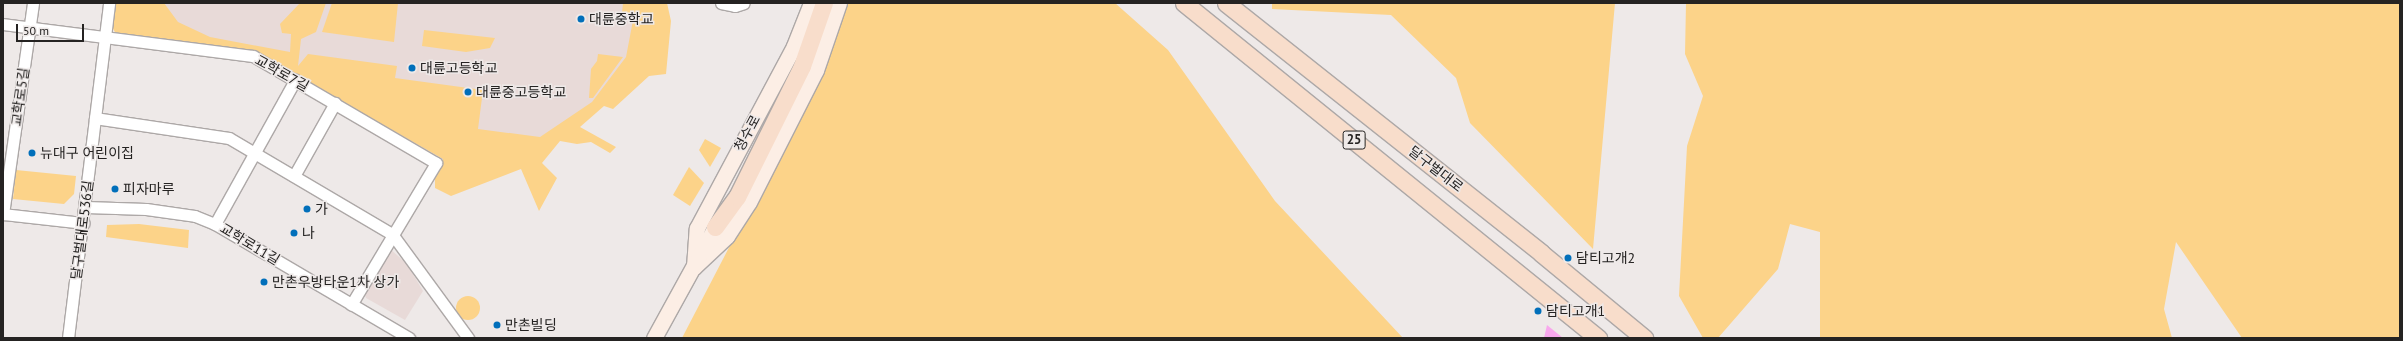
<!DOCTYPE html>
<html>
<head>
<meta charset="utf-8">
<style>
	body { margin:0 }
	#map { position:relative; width:2403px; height:341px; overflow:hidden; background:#eee9e8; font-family:"PT Sans","Noto Sans KR",sans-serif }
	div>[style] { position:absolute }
	.built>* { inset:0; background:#e8dad8 }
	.green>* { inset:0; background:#fcd389 }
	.round { border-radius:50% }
	.water>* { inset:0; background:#f8a8ed }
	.roads { filter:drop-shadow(1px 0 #ada8a7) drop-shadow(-1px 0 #ada8a7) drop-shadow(0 1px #ada8a7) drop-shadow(0 -1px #ada8a7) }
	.street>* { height:11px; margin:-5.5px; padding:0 5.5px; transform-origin:5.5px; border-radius:5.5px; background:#fff }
	.secondary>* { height:15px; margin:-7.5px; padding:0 7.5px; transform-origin:7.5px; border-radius:7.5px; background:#fceee5 }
	.primary>* { height:17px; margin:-8.5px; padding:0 8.5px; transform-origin:8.5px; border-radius:8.5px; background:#f8ddcb }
	.dots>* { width:11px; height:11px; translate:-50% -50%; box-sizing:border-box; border:2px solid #eee9e8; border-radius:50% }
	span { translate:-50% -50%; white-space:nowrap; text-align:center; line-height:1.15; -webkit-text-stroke:3px #eee9e8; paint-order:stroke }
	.shield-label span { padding:1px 3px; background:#eee9e8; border:1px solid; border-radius:3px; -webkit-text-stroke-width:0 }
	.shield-label { font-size:13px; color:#252322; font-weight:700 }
	.poi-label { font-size:14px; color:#252322 }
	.left { translate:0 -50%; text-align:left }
	.street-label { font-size:14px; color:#252322 }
	.frame { position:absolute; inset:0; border:4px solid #252322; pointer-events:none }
	.scale { position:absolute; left:16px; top:24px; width:68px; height:18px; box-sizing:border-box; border:2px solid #252322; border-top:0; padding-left:5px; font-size:12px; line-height:14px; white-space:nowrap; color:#252322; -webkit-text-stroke:3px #eee9e8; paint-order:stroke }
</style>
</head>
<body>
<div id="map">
	<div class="built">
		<div style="clip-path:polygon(115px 3px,649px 3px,634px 60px,599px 109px,554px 138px,443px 159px,255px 52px,112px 27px)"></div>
		<div style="clip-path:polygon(388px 247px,407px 264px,423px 291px,405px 320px,366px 298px,363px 290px)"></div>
	</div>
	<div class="green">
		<div style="clip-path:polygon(115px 3px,164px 3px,178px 22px,210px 37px,290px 52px,291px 34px,282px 33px,280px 24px,300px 3px,326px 3px,316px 32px,301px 39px,298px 66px,308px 54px,397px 66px,395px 78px,483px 90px,478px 129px,540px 137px,592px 102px,626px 57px,634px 15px,622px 13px,623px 3px,667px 3px,671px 21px,666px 74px,649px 76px,613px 109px,604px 106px,580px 127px,616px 147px,610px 153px,591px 142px,577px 144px,560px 141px,542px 163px,557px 178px,539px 211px,521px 169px,451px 196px,435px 188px,435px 174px,443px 159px,255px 52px,116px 34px,112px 27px)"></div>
		<div style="clip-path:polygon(332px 3px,398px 3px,394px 42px,322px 32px)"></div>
		<div style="clip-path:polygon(845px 3px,1115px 3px,1168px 50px,1275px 201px,1403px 338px,682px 338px,829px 55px)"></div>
		<div style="clip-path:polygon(1272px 3px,1615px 3px,1593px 249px,1470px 123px,1456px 78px,1391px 15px,1272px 9px)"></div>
		<div style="clip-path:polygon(1686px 3px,2400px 3px,2400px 338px,2242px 338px,2176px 242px,2164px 309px,2172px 338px,1820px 338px,1820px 232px,1790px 224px,1778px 269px,1718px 338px,1703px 338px,1679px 296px,1687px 146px,1703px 96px,1685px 54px)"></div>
		<div style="clip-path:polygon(424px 30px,495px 38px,490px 48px,466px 52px,422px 46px)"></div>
		<div style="clip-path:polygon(598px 54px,623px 57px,593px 98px,589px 98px,591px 69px,597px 61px)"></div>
		<div style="clip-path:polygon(705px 139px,721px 148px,710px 167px,699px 150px)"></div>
		<div style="clip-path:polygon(689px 167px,704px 183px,690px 206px,673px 195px)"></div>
		<div style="clip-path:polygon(16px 170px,76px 176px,74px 194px,64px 204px,13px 199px)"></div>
		<div style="clip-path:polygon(139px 224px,189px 230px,188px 248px,106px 237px,107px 225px)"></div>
		<div class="round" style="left:456px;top:296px;width:24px;height:24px"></div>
	</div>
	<div class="water">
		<div style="clip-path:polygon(1547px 325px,1563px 338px,1544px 338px)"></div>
	</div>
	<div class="roads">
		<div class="street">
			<div style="left:721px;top:3px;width:14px;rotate:12deg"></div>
			<div style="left:735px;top:6px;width:9px;rotate:-18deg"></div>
			<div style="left:3px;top:24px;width:252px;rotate:7.3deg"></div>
			<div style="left:253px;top:56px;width:212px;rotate:30.3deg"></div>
			<div style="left:436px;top:163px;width:165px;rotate:120.9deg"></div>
			<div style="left:95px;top:118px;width:135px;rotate:8.5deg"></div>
			<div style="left:229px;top:138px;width:189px;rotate:30.5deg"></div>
			<div style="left:392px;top:234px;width:129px;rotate:53.8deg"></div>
			<div style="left:294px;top:176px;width:84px;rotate:-60.7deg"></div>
			<div style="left:86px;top:207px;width:60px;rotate:1.9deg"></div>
			<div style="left:146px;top:209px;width:49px;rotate:8.1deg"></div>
			<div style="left:195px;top:216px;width:22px;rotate:22deg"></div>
			<div style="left:215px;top:224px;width:225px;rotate:30.4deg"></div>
			<div style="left:3px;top:214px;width:213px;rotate:-81.9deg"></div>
			<div style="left:3px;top:214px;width:81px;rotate:6.4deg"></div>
			<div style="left:215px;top:224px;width:165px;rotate:-60.9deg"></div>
			<div style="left:68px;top:338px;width:337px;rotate:-83deg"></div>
		</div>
		<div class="secondary">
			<div style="left:694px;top:267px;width:45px;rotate:-43.2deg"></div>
			<div style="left:727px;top:236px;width:40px;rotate:-57.1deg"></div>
			<div style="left:749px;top:202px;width:148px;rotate:-63.1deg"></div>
			<div style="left:816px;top:70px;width:71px;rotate:-71.1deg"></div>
			<div style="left:694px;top:267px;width:39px;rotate:-86deg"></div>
			<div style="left:697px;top:228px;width:206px;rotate:-61.9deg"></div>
			<div style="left:794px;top:46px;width:46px;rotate:-68.4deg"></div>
			<div style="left:654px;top:338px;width:127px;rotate:-61.2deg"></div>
		</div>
		<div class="primary">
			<div style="left:1184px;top:3px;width:533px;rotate:38.98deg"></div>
			<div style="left:1226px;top:3px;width:402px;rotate:38.4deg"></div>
			<div style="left:1541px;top:253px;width:134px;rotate:39.5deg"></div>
			<div style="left:715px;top:227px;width:37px;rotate:-54deg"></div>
			<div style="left:737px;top:197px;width:146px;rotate:-63.6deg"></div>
			<div style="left:802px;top:66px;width:67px;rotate:-70.8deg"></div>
		</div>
	</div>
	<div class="dots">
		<div style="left:581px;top:19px;background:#016fba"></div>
		<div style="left:412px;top:68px;background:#016fba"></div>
		<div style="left:468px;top:92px;background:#016fba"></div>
		<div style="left:32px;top:153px;background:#016fba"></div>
		<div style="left:115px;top:189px;background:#016fba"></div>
		<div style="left:307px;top:209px;background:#016fba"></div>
		<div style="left:294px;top:233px;background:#016fba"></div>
		<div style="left:1568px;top:258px;background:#016fba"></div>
		<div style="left:264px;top:282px;background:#016fba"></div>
		<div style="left:1538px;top:311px;background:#016fba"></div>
		<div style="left:497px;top:325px;background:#016fba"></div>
	</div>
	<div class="shield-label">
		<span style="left:1354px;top:140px">25</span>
	</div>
	<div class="poi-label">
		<span class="left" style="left:589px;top:19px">대륜중학교</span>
		<span class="left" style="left:420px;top:68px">대륜고등학교</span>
		<span class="left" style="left:476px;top:92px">대륜중고등학교</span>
		<span class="left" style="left:40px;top:153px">뉴대구 어린이집</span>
		<span class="left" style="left:123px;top:189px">피자마루</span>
		<span class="left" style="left:315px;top:209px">가</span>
		<span class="left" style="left:302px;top:233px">나</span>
		<span class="left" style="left:1576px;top:258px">담티고개2</span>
		<span class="left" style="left:272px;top:282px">만촌우방타운1차 상가</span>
		<span class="left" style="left:1546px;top:311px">담티고개1</span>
		<span class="left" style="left:505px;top:325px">만촌빌딩</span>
	</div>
	<div class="street-label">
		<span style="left:282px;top:73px;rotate:29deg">교학로7길</span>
		<span style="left:20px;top:97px;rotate:-82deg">교학로5길</span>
		<span style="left:747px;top:133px;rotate:-62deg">청수로</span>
		<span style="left:1436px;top:169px;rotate:38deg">달구벌대로</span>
		<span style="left:82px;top:230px;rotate:-83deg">달구벌대로536길</span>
		<span style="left:250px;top:244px;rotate:31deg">교학로11길</span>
	</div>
	<div class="frame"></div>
	<div class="scale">50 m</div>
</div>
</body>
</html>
